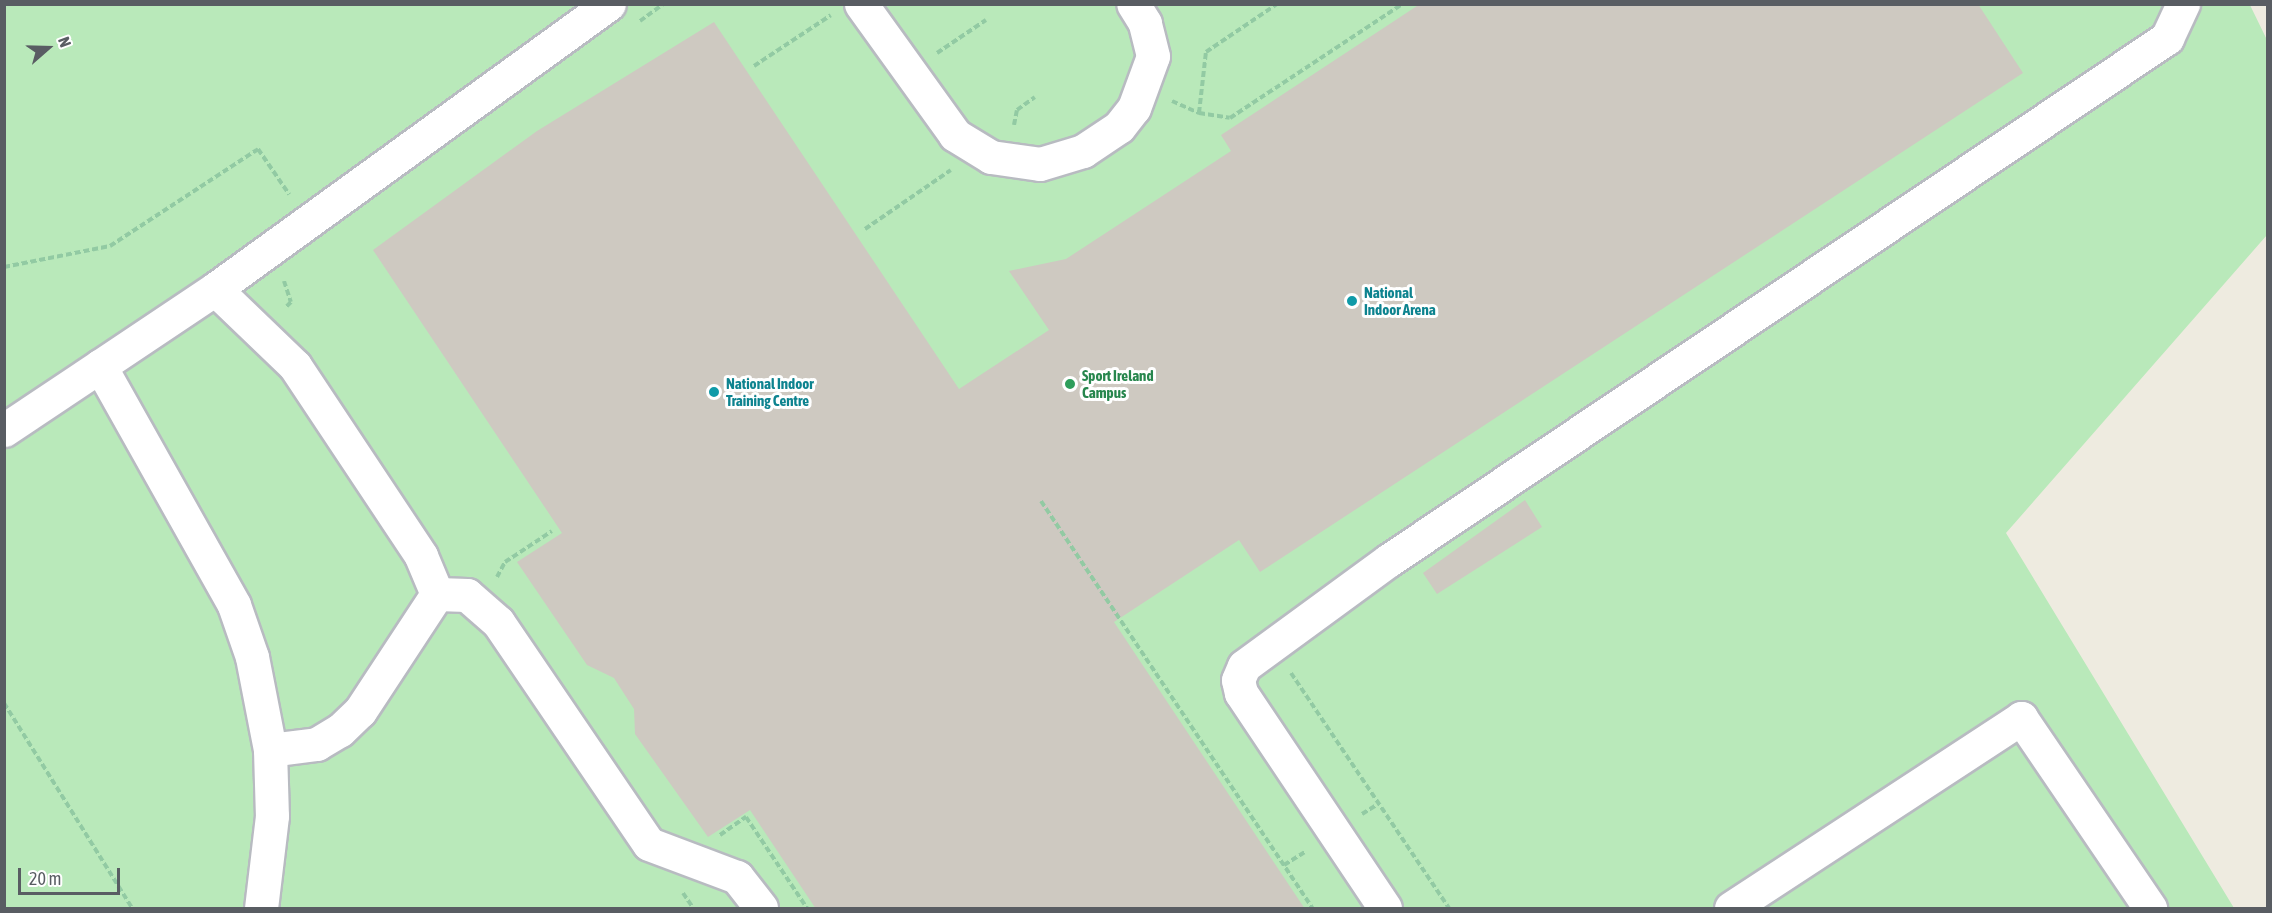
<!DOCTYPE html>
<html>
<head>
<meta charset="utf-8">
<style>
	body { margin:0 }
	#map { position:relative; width:2272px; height:913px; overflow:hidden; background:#eeebe0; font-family:"Asap Condensed",sans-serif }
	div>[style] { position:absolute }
	.green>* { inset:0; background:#b9e9ba }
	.building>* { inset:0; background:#cec9c1 }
	.path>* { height:4px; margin-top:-2px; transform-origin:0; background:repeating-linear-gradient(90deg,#92caa3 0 6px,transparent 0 9px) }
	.roads { filter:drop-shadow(2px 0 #b8bbc1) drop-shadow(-2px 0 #b8bbc1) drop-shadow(0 2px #b8bbc1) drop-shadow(0 -2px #b8bbc1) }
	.minor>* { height:33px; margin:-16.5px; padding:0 16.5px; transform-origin:16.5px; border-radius:16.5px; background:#fff }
	.dots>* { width:16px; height:16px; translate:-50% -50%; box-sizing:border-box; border:3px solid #fff; border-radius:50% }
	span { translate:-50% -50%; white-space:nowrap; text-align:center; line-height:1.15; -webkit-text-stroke:6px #fff; paint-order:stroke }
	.culture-label { font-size:15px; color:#0d838f; font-weight:700 }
	.left { translate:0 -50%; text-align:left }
	.leisure-label { font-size:15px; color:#27864d; font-weight:700 }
	.frame { position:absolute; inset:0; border:6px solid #595d63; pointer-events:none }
	.north { position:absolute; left:18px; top:18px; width:60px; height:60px; -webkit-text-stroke:4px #fff; paint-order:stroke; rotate:70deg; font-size:16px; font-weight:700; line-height:24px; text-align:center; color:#595d63 }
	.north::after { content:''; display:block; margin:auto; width:21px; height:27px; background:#595d63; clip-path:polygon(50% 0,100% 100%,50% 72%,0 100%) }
	.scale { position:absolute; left:18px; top:868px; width:102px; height:27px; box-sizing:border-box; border:3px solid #595d63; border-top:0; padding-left:8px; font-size:18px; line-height:21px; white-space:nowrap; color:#595d63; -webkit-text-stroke:4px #fff; paint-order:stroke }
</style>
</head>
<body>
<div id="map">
	<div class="green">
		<div style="clip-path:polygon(4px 5px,2250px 5px,2267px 40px,2267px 235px,2006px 533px,2234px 908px,5px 908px)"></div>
	</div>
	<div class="building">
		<div style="clip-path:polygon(1420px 4px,1978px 4px,2023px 73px,1260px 572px,1239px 540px,1114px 622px,1305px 909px,816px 909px,750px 810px,708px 837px,635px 734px,634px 709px,614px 678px,587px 665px,517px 562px,562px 533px,373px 250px,537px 131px,714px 22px,959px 389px,1049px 330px,1009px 271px,1066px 259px,1231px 151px,1221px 135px)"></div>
		<div style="clip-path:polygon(1525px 500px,1542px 527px,1437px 594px,1423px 573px)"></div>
	</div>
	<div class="path">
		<div style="left:640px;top:21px;width:29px;rotate:-36deg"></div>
		<div style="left:937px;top:53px;width:59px;rotate:-34deg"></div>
		<div style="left:754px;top:66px;width:92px;rotate:-33.5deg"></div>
		<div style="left:1172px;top:101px;width:30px;rotate:24deg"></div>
		<div style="left:1199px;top:113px;width:61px;rotate:-83.5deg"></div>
		<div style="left:1206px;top:52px;width:86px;rotate:-34.1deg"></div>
		<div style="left:1199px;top:113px;width:31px;rotate:9deg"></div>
		<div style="left:1230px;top:118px;width:206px;rotate:-33.5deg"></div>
		<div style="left:1014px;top:125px;width:15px;rotate:-79deg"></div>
		<div style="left:1017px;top:110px;width:22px;rotate:-36deg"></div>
		<div style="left:865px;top:229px;width:104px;rotate:-34.5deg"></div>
		<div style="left:4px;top:267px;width:108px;rotate:-11.2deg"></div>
		<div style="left:110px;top:246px;width:177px;rotate:-33.2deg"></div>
		<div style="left:258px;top:149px;width:55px;rotate:55.4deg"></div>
		<div style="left:284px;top:281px;width:22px;rotate:72deg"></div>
		<div style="left:291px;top:302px;width:8px;rotate:135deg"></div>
		<div style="left:1041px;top:501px;width:489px;rotate:56.3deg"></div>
		<div style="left:497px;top:577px;width:17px;rotate:-62deg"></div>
		<div style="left:505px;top:562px;width:56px;rotate:-33.4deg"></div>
		<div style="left:1291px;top:673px;width:283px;rotate:56.1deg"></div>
		<div style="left:4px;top:703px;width:242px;rotate:58deg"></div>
		<div style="left:1362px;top:814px;width:19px;rotate:-32deg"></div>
		<div style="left:720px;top:835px;width:32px;rotate:-35deg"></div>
		<div style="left:746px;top:817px;width:110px;rotate:56.2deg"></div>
		<div style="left:1284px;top:865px;width:26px;rotate:-32deg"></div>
		<div style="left:683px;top:893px;width:18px;rotate:56deg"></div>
	</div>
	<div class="roads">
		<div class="minor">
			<div style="left:861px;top:4px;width:161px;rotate:54.3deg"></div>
			<div style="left:955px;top:135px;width:42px;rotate:31.4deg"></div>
			<div style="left:991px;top:157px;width:49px;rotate:8.1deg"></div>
			<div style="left:1040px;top:164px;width:45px;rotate:-16.8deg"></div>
			<div style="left:1083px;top:151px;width:43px;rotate:-33.7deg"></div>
			<div style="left:1119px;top:127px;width:24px;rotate:-52deg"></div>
			<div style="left:1134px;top:108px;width:55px;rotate:-69.9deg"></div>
			<div style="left:1153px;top:56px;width:34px;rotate:-104deg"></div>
			<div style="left:1145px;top:23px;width:22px;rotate:-122deg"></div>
			<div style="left:215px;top:289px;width:111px;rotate:43.9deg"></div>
			<div style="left:295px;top:366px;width:228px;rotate:56.4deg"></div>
			<div style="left:421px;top:556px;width:41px;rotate:67.2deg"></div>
			<div style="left:437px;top:594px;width:140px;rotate:123.3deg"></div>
			<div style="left:360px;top:711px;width:28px;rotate:136deg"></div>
			<div style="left:340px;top:730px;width:27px;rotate:149deg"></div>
			<div style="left:317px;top:744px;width:47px;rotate:172.7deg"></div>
			<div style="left:100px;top:366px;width:138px;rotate:-33.8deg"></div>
			<div style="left:215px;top:289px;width:486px;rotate:-35.9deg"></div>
			<div style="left:4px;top:430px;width:115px;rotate:-33.7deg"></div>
			<div style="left:100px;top:366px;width:274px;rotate:60.7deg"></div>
			<div style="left:234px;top:605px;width:55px;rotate:70.9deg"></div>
			<div style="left:252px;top:657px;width:95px;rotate:79deg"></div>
			<div style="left:270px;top:750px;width:66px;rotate:88.3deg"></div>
			<div style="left:272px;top:816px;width:93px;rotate:96.8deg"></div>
			<div style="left:437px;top:594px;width:30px;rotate:2deg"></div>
			<div style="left:467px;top:595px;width:41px;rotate:41.1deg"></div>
			<div style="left:498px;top:622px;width:268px;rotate:55.8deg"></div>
			<div style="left:649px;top:844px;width:94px;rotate:20.6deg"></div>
			<div style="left:737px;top:877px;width:39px;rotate:52deg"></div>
			<div style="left:1385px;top:908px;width:259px;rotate:-123.8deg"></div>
			<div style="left:1241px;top:693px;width:13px;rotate:-103deg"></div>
			<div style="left:1238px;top:680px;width:15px;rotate:-67deg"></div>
			<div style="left:1244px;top:666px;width:180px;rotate:-36.2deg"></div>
			<div style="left:1389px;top:560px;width:937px;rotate:-33.86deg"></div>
			<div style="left:2167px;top:38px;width:38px;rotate:-65deg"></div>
			<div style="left:1731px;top:908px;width:347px;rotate:-33.2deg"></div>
			<div style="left:2021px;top:718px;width:230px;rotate:55.8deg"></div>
		</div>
	</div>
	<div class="dots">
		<div style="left:1352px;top:301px;background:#0f9aa8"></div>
		<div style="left:1070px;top:384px;background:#2e9e5b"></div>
		<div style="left:714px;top:392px;background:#0f9aa8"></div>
	</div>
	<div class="culture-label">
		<span class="left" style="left:1364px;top:301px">National<br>Indoor Arena</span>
		<span class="left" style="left:726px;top:392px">National Indoor<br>Training Centre</span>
	</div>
	<div class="leisure-label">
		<span class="left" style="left:1082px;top:384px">Sport Ireland<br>Campus</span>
	</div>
	<div class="frame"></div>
	<div class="north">N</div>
	<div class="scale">20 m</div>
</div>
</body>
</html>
